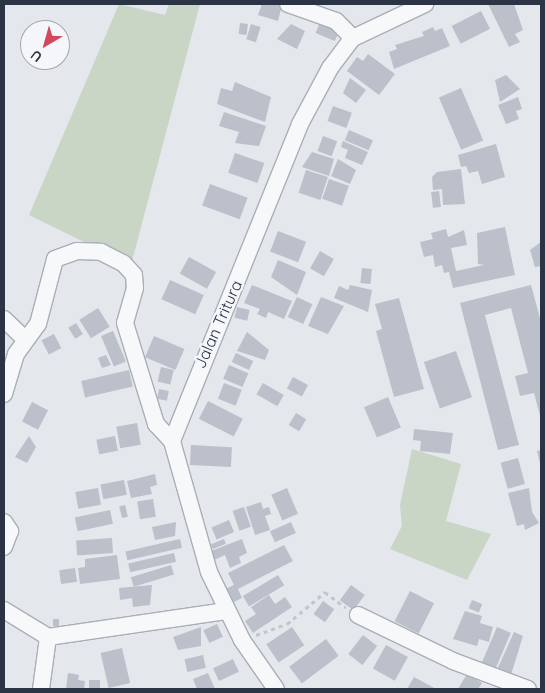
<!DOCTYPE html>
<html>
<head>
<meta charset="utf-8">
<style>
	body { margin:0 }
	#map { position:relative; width:545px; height:693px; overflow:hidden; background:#e4e7ec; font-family:Quicksand,sans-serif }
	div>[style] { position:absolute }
	.green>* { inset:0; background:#c9d6c5 }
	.building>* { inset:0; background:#bbc0ca; transform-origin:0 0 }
	.path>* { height:2.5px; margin-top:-1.25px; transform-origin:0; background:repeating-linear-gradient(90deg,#c2c5cb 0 4px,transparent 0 8px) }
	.roads { filter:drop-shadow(1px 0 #a9aeb7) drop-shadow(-1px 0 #a9aeb7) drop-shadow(0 1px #a9aeb7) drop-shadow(0 -1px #a9aeb7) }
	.minor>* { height:16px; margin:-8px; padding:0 8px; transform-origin:8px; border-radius:8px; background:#f7f8fa }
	span { translate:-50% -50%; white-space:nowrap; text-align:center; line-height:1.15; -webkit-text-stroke:5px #f4f6f9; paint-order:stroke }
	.street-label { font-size:16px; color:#2b3445 }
	.frame { position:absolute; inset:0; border:5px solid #2b3445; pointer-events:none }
	.north { position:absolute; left:20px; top:20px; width:50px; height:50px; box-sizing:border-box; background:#f4f6f9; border:1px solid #a4a8b1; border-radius:50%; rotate:218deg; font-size:14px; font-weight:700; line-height:20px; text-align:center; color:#2b3445 }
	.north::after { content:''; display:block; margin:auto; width:18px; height:22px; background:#d1495b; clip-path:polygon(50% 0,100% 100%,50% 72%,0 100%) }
</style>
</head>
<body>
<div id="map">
	<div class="green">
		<div style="clip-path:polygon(119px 4px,165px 15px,169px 4px,200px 4px,131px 265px,29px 215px)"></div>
		<div style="clip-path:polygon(412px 449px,461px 464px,446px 521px,491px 534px,467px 580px,390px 549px,402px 526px,400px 505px)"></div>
	</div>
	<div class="building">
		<div style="clip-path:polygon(262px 4px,282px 5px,278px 21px,258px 15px)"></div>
		<div style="clip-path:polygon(488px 4px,514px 4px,523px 30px,515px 34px,520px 42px,509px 47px)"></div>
		<div style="left:481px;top:11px;width:20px;height:33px;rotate:63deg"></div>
		<div style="left:321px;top:20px;width:21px;height:14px;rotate:23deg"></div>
		<div style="left:240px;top:23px;width:8px;height:11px;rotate:7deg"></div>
		<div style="left:251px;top:24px;width:10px;height:16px;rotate:17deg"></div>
		<div style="clip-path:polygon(291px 24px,305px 31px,297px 49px,277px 39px)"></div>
		<div style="clip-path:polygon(433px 27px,435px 31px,442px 28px,450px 46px,394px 69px,389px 52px,397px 49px,395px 45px,424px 36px,422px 32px)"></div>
		<div style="clip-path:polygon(368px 54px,395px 74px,379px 95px,347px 71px,357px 57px,363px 61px)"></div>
		<div style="clip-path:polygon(506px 75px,520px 89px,500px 102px,495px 80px)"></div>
		<div style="clip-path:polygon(350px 78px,366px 90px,356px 103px,343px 93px)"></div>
		<div style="clip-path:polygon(235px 82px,271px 97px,265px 122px,217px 104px,221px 88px,232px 91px)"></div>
		<div style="left:461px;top:88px;width:57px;height:24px;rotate:67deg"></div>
		<div style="clip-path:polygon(518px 97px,522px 109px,516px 111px,519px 119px,506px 124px,498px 105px)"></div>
		<div style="left:333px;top:106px;width:20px;height:16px;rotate:20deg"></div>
		<div style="clip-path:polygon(224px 112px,266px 126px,259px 146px,235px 143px,239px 132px,219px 126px)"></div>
		<div style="left:349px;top:130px;width:26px;height:11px;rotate:23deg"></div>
		<div style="left:323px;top:136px;width:15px;height:16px;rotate:20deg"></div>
		<div style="clip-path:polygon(343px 141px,368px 152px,362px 165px,345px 158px,348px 150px,341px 147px)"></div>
		<div style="clip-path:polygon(496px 144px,505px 177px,482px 184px,478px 171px,469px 173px,466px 166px,461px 167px,458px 155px)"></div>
		<div style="clip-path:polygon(312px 152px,334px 159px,329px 176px,302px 167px)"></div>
		<div style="left:235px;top:153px;width:31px;height:21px;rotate:19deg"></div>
		<div style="clip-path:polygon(338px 159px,356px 170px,350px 184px,331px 176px)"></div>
		<div style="clip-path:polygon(461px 169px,465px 204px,443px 205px,442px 189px,433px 190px,432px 177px,437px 172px)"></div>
		<div style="left:306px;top:170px;width:23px;height:24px;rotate:18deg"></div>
		<div style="left:329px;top:179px;width:21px;height:21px;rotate:19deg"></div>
		<div style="left:210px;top:184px;width:40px;height:23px;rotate:20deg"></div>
		<div style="left:439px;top:191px;width:16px;height:8px;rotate:83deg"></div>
		<div style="clip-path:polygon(505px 227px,515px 275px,453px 288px,449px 272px,444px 273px,442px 265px,435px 267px,433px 255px,424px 257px,420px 242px,433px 239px,431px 233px,446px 229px,448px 237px,464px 230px,467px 245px,451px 248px,456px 271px,484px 265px,478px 264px,477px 233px)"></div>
		<div style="left:278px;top:231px;width:30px;height:22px;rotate:21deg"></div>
		<div style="clip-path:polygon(541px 242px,541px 266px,535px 267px,530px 250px)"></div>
		<div style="left:320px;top:251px;width:16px;height:20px;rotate:30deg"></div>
		<div style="left:189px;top:257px;width:31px;height:19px;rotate:29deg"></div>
		<div style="clip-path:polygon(278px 260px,306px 272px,297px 295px,271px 277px)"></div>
		<div style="left:362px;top:268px;width:10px;height:15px;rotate:6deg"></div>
		<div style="left:170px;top:280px;width:37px;height:21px;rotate:24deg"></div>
		<div style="clip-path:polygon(252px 285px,292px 301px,284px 319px,268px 312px,266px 318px,257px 314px,260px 309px,244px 303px)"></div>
		<div style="clip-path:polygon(350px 285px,372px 290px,368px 312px,334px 298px,339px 286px,348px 290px)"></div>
		<div style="clip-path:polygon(531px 285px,541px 322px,541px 419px,534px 393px,520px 396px,515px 376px,528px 373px,511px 308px,485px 315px,519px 445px,498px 450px,460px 303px)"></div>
		<div style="left:297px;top:297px;width:17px;height:22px;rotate:25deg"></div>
		<div style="clip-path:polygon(321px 297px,344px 306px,328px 334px,308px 326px)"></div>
		<div style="clip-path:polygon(399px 298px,424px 389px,394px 397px,376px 331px,382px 329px,375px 304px)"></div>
		<div style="left:237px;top:307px;width:13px;height:11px;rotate:13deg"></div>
		<div style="left:98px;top:308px;width:22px;height:22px;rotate:58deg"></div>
		<div style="left:76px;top:323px;width:13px;height:9px;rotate:58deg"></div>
		<div style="left:113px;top:331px;width:33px;height:13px;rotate:67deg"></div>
		<div style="clip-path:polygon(247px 332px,269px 350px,265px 360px,237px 351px)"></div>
		<div style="left:54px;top:334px;width:16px;height:14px;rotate:63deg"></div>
		<div style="left:154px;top:336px;width:33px;height:23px;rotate:23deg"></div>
		<div style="left:456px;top:351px;width:49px;height:34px;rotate:71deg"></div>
		<div style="left:236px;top:353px;width:19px;height:10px;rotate:25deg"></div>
		<div style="clip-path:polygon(106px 355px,111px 365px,102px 368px,98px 358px)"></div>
		<div style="left:229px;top:365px;width:21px;height:15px;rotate:23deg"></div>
		<div style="left:161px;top:367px;width:13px;height:15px;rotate:13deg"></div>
		<div style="left:129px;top:370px;width:17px;height:49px;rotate:77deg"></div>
		<div style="left:293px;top:377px;width:17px;height:13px;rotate:28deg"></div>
		<div style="left:224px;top:383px;width:19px;height:17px;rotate:21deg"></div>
		<div style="left:263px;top:383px;width:24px;height:13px;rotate:30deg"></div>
		<div style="left:159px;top:389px;width:10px;height:10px;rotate:11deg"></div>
		<div style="left:388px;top:397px;width:33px;height:26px;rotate:67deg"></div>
		<div style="left:208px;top:401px;width:39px;height:20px;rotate:27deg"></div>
		<div style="left:32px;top:402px;width:18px;height:22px;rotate:27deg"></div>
		<div style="left:296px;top:413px;width:12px;height:14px;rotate:31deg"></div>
		<div style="left:137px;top:423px;width:22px;height:21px;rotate:80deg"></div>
		<div style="clip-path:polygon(414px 429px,453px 433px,450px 454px,420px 451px,421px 441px,413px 440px)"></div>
		<div style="clip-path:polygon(29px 436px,36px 447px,27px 463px,15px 457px)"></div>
		<div style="left:115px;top:436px;width:15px;height:19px;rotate:79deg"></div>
		<div style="left:191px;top:445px;width:41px;height:20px;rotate:3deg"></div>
		<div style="clip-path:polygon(541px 450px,541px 467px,537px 451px)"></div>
		<div style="left:518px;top:458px;width:27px;height:18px;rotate:75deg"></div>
		<div style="clip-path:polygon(155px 474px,157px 485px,150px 487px,152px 494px,131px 498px,127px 481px)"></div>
		<div style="left:124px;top:480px;width:15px;height:24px;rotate:79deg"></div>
		<div style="left:98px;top:488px;width:17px;height:23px;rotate:80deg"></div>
		<div style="left:287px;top:488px;width:28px;height:17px;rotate:67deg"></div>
		<div style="clip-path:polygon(529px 488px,532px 512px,539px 523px,525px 530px,524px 524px,517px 526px,508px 493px)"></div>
		<div style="left:153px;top:499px;width:18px;height:16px;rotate:81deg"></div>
		<div style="clip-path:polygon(261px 502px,263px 509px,269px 507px,271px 514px,265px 516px,270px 530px,255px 535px,246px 507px)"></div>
		<div style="left:125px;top:505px;width:12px;height:6px;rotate:76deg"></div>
		<div style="left:244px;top:507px;width:21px;height:12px;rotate:71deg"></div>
		<div style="left:110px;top:510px;width:14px;height:36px;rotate:78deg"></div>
		<div style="left:229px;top:520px;width:13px;height:19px;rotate:67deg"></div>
		<div style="clip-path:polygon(176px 522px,175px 536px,155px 540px,152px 527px)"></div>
		<div style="left:291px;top:522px;width:12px;height:23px;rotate:66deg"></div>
		<div style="left:112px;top:538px;width:15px;height:36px;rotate:86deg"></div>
		<div style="left:180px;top:539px;width:9px;height:56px;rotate:77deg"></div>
		<div style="left:224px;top:539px;width:5px;height:14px;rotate:68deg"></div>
		<div style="clip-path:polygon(242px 539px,247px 553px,239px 557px,241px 563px,230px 568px,225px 555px,214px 560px,211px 551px)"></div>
		<div style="clip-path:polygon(284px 545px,293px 561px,238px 589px,242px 598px,228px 605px,221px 591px,234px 585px,228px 573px)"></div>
		<div style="left:174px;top:553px;width:9px;height:47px;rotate:77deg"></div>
		<div style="clip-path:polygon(117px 555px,120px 579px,80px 584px,78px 568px,85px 567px,85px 559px)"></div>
		<div style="left:171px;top:565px;width:10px;height:42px;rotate:73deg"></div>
		<div style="left:75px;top:568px;width:14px;height:16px;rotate:82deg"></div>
		<div style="left:278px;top:575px;width:12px;height:41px;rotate:59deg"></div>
		<div style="clip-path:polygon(152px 585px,150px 605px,133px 607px,132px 598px,120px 600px,119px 588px)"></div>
		<div style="left:351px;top:585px;width:17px;height:19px;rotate:36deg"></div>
		<div style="left:410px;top:591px;width:27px;height:34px;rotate:27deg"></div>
		<div style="clip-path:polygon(269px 595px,275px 604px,285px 597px,292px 607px,253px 633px,245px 621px,256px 614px,251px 607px)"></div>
		<div style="left:472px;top:600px;width:11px;height:9px;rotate:22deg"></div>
		<div style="left:323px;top:601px;width:14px;height:16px;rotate:36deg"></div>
		<div style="clip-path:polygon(465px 611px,482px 616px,480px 623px,493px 627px,489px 642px,479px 639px,477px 646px,453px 639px)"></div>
		<div style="left:53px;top:619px;width:6px;height:7px"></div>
		<div style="left:217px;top:624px;width:14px;height:15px;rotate:65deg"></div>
		<div style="clip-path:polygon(201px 627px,201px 646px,178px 650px,173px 637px)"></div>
		<div style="left:292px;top:627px;width:22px;height:31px;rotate:56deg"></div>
		<div style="left:497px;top:627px;width:15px;height:44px;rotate:23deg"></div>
		<div style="clip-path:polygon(514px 632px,523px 636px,510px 678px,496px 672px)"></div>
		<div style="left:363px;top:635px;width:18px;height:24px;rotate:38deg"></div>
		<div style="left:326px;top:639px;width:21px;height:46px;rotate:53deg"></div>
		<div style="left:386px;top:645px;width:25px;height:27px;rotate:29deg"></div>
		<div style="left:122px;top:648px;width:36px;height:22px;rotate:77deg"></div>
		<div style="left:203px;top:655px;width:13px;height:19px;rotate:77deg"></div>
		<div style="left:233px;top:659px;width:14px;height:22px;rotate:65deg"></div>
		<div style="clip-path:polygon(68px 673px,79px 675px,78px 680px,85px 681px,84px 689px,66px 689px)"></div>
		<div style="clip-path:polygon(208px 673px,215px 689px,197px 689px,193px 679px)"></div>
		<div style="clip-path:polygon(467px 674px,482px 683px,478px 689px,458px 689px)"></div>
		<div style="clip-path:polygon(414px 677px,436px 689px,407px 689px)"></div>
		<div style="left:89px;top:680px;width:11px;height:9px"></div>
	</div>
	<div class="path">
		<div style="left:256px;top:635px;width:33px;rotate:-20deg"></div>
		<div style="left:287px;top:624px;width:50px;rotate:-40.1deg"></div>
		<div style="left:325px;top:592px;width:26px;rotate:37deg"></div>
	</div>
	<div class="roads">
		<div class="minor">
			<div style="left:288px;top:4px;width:51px;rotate:19.5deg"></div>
			<div style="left:336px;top:21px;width:24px;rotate:45deg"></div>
			<div style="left:4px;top:319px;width:30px;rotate:44deg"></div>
			<div style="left:4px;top:394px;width:42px;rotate:-73.3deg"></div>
			<div style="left:16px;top:354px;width:37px;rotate:-54deg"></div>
			<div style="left:38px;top:324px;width:67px;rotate:-75.3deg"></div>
			<div style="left:55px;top:259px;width:23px;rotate:-20deg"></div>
			<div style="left:77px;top:251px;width:24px;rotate:2deg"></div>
			<div style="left:101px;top:252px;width:25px;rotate:27deg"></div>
			<div style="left:123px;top:263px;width:16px;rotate:47deg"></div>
			<div style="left:134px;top:275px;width:13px;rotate:86deg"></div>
			<div style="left:135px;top:288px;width:36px;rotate:106deg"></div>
			<div style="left:125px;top:323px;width:106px;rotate:72.9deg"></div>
			<div style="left:156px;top:424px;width:23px;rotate:47deg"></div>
			<div style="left:4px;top:522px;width:11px;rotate:56deg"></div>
			<div style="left:10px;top:531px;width:17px;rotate:111deg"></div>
			<div style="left:4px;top:610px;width:52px;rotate:31.5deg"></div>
			<div style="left:48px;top:637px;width:180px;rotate:-8.3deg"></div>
			<div style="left:358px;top:615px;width:106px;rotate:25.8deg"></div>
			<div style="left:453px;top:661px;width:80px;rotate:20.5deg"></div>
			<div style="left:41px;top:689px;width:52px;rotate:-82.3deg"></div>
			<div style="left:276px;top:689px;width:60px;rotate:-124.8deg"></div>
			<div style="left:242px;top:640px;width:76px;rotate:-115.9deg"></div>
			<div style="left:209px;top:572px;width:136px;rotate:-105.8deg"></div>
			<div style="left:172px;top:441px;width:342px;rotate:-68deg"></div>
			<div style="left:300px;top:124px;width:64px;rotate:-61.8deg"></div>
			<div style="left:330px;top:68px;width:38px;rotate:-53deg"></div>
			<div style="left:353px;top:38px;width:80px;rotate:-25.3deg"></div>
		</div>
	</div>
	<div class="street-label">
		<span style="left:218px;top:324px;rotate:-66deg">Jalan Tritura</span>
	</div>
	<div class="frame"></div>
	<div class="north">U</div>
</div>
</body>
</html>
